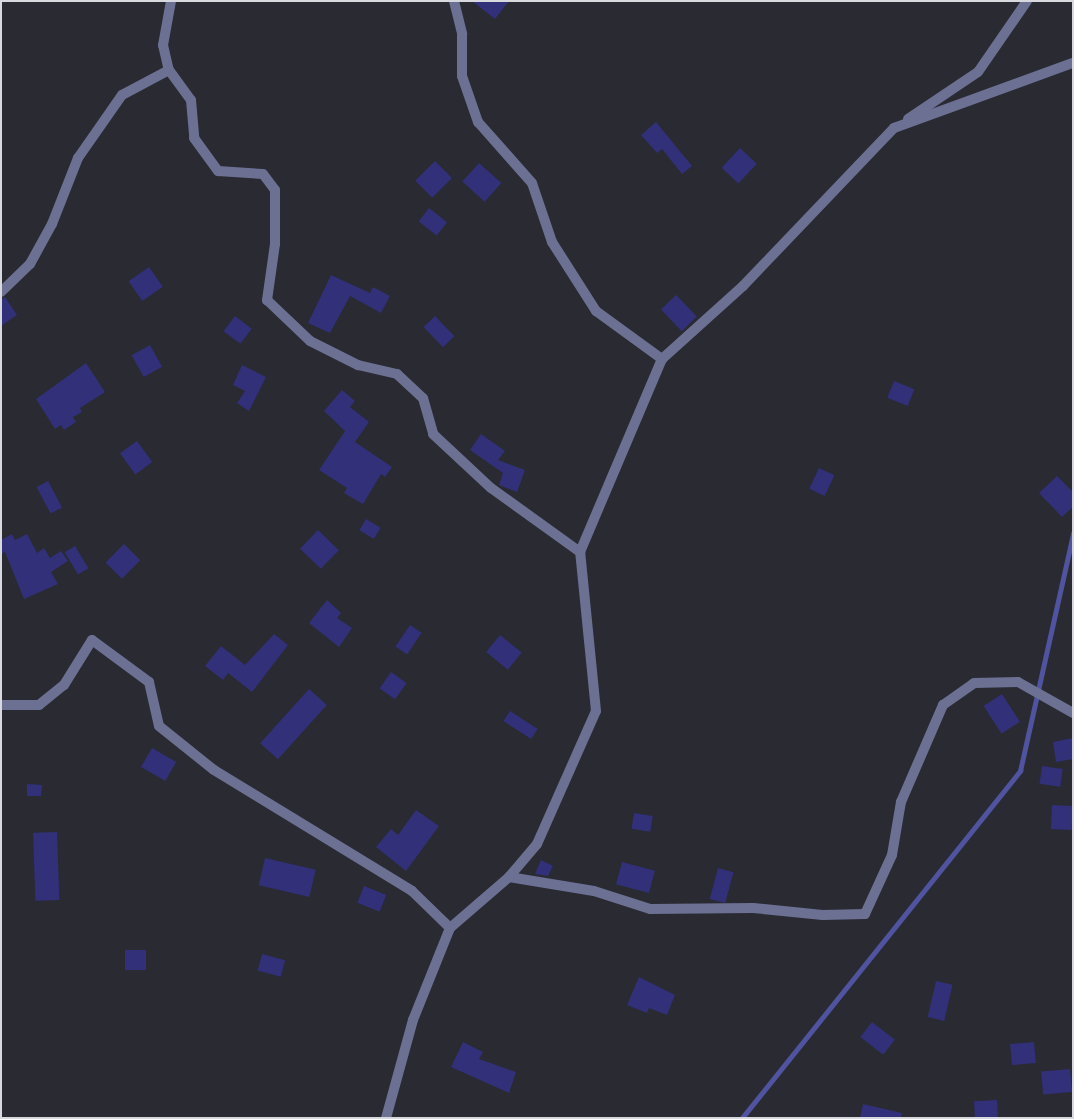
<!DOCTYPE html>
<html>
<head>
<meta charset="utf-8">
<style>
	body { margin:0 }
	#map { position:relative; width:1074px; height:1119px; overflow:hidden; background:#292a32; font-family:"Golos Text",sans-serif }
	div>[style] { position:absolute }
	.stream>* { height:4.5px; margin:-2.25px; padding:0 2.25px; transform-origin:2.25px; border-radius:2.25px; background:#5054a0 }
	.building>* { inset:0; background:#313079; transform-origin:0 0 }
	.street>* { height:10px; margin:-5px; padding:0 5px; transform-origin:5px; border-radius:5px; background:#6c7093 }
	span { translate:-50% -50%; white-space:nowrap; text-align:center; line-height:1.15; -webkit-text-stroke:5px #292a32; paint-order:stroke }
	.frame { position:absolute; inset:0; border:2px solid #d8d9de; pointer-events:none }
</style>
</head>
<body>
<div id="map">
	<div class="stream">
		<div style="left:742px;top:1118px;width:445px;rotate:-51.3deg"></div>
		<div style="left:1020px;top:771px;width:244px;rotate:-77.4deg"></div>
	</div>
	<div class="building">
		<div style="clip-path:polygon(472px 1px,509px 1px,495px 19px)"></div>
		<div style="clip-path:polygon(656px 122px,692px 166px,682px 174px,662px 149px,657px 153px,641px 135px)"></div>
		<div style="left:740px;top:148px;width:23px;height:27px;rotate:43deg"></div>
		<div style="left:435px;top:161px;width:24px;height:28px;rotate:45deg"></div>
		<div style="left:479px;top:163px;width:30px;height:25px;rotate:42deg"></div>
		<div style="left:429px;top:208px;width:23px;height:17px;rotate:38deg"></div>
		<div style="left:149px;top:267px;width:24px;height:25px;rotate:55deg"></div>
		<div style="clip-path:polygon(331px 275px,370px 293px,373px 287px,390px 296px,381px 313px,350px 296px,330px 333px,308px 323px)"></div>
		<div style="left:676px;top:295px;width:30px;height:21px;rotate:46deg"></div>
		<div style="clip-path:polygon(5px 297px,17px 315px,1px 326px,1px 299px)"></div>
		<div style="left:235px;top:316px;width:21px;height:19px;rotate:37deg"></div>
		<div style="left:435px;top:316px;width:28px;height:16px;rotate:46deg"></div>
		<div style="left:150px;top:345px;width:25px;height:21px;rotate:61deg"></div>
		<div style="clip-path:polygon(86px 363px,105px 392px,80px 408px,82px 412px,73px 417px,76px 422px,64px 430px,61px 425px,55px 429px,36px 399px)"></div>
		<div style="clip-path:polygon(242px 365px,266px 377px,249px 411px,237px 403px,245px 391px,233px 385px)"></div>
		<div style="left:894px;top:381px;width:22px;height:18px;rotate:22deg"></div>
		<div style="clip-path:polygon(342px 390px,355px 401px,350px 407px,369px 422px,355px 442px,392px 467px,385px 477px,381px 474px,363px 504px,344px 493px,347px 488px,319px 470px,345px 431px,324px 411px)"></div>
		<div style="clip-path:polygon(481px 434px,505px 451px,498px 460px,525px 470px,517px 492px,499px 485px,503px 473px,470px 450px)"></div>
		<div style="left:137px;top:441px;width:26px;height:21px;rotate:54deg"></div>
		<div style="left:819px;top:468px;width:17px;height:23px;rotate:25deg"></div>
		<div style="clip-path:polygon(1057px 476px,1073px 492px,1073px 507px,1062px 517px,1039px 493px)"></div>
		<div style="left:48px;top:481px;width:30px;height:13px;rotate:62deg"></div>
		<div style="left:366px;top:519px;width:17px;height:13px;rotate:31deg"></div>
		<div style="left:318px;top:530px;width:29px;height:26px;rotate:44deg"></div>
		<div style="clip-path:polygon(12px 534px,15px 540px,27px 534px,37px 553px,44px 548px,50px 558px,61px 551px,68px 561px,51px 572px,58px 584px,24px 599px,5px 552px,1px 554px,1px 540px)"></div>
		<div style="left:124px;top:544px;width:23px;height:26px;rotate:45deg"></div>
		<div style="left:75px;top:546px;width:26px;height:12px;rotate:59deg"></div>
		<div style="clip-path:polygon(327px 600px,341px 613px,337px 618px,352px 628px,339px 647px,309px 623px)"></div>
		<div style="left:410px;top:625px;width:14px;height:26px;rotate:34deg"></div>
		<div style="clip-path:polygon(274px 634px,288px 645px,252px 692px,228px 673px,223px 680px,205px 666px,221px 646px,245px 665px)"></div>
		<div style="left:500px;top:635px;width:28px;height:22px;rotate:39deg"></div>
		<div style="left:391px;top:672px;width:19px;height:20px;rotate:35deg"></div>
		<div style="left:309px;top:689px;width:24px;height:73px;rotate:42deg"></div>
		<div style="left:1002px;top:694px;width:33px;height:22px;rotate:57deg"></div>
		<div style="left:510px;top:711px;width:33px;height:12px;rotate:33deg"></div>
		<div style="clip-path:polygon(1073px 738px,1073px 759px,1056px 762px,1053px 742px)"></div>
		<div style="left:152px;top:748px;width:28px;height:22px;rotate:30deg"></div>
		<div style="left:1042px;top:766px;width:21px;height:18px;rotate:8deg"></div>
		<div style="clip-path:polygon(27px 784px,42px 785px,41px 796px,27px 796px)"></div>
		<div style="left:1052px;top:805px;width:21px;height:24px;rotate:3deg"></div>
		<div style="clip-path:polygon(416px 810px,439px 826px,406px 871px,376px 847px,391px 829px,398px 835px)"></div>
		<div style="left:634px;top:813px;width:19px;height:16px;rotate:9deg"></div>
		<div style="left:57px;top:832px;width:68px;height:24px;rotate:88deg"></div>
		<div style="left:265px;top:858px;width:52px;height:28px;rotate:13deg"></div>
		<div style="clip-path:polygon(541px 860px,553px 866px,548px 876px,535px 874px)"></div>
		<div style="left:622px;top:862px;width:34px;height:23px;rotate:15deg"></div>
		<div style="left:718px;top:868px;width:16px;height:32px;rotate:15deg"></div>
		<div style="left:364px;top:886px;width:24px;height:18px;rotate:22deg"></div>
		<div style="left:125px;top:950px;width:21px;height:20px"></div>
		<div style="left:262px;top:954px;width:24px;height:17px;rotate:15deg"></div>
		<div style="clip-path:polygon(639px 977px,675px 995px,667px 1015px,649px 1008px,647px 1013px,627px 1005px)"></div>
		<div style="left:936px;top:981px;width:17px;height:37px;rotate:13deg"></div>
		<div style="left:872px;top:1022px;width:29px;height:19px;rotate:38deg"></div>
		<div style="clip-path:polygon(463px 1042px,483px 1052px,479px 1059px,516px 1072px,509px 1093px,451px 1067px)"></div>
		<div style="left:1034px;top:1042px;width:21px;height:24px;rotate:85deg"></div>
		<div style="left:1070px;top:1069px;width:23px;height:29px;rotate:85deg"></div>
		<div style="left:997px;top:1100px;width:18px;height:23px;rotate:87deg"></div>
		<div style="clip-path:polygon(863px 1104px,902px 1113px,901px 1118px,860px 1118px)"></div>
	</div>
	<div class="street">
		<div style="left:171px;top:1px;width:45px;rotate:100.3deg"></div>
		<div style="left:163px;top:45px;width:26px;rotate:77deg"></div>
		<div style="left:169px;top:70px;width:37px;rotate:54deg"></div>
		<div style="left:191px;top:100px;width:38px;rotate:85deg"></div>
		<div style="left:194px;top:138px;width:41px;rotate:54deg"></div>
		<div style="left:218px;top:171px;width:45px;rotate:3.8deg"></div>
		<div style="left:263px;top:174px;width:20px;rotate:53deg"></div>
		<div style="left:275px;top:190px;width:54px;rotate:90deg"></div>
		<div style="left:275px;top:244px;width:57px;rotate:98.1deg"></div>
		<div style="left:267px;top:300px;width:59px;rotate:43.6deg"></div>
		<div style="left:310px;top:341px;width:54px;rotate:26.6deg"></div>
		<div style="left:358px;top:365px;width:40px;rotate:13deg"></div>
		<div style="left:397px;top:374px;width:35px;rotate:43deg"></div>
		<div style="left:423px;top:398px;width:37px;rotate:74deg"></div>
		<div style="left:433px;top:434px;width:79px;rotate:43deg"></div>
		<div style="left:491px;top:488px;width:110px;rotate:35.7deg"></div>
		<div style="left:454px;top:1px;width:34px;rotate:76deg"></div>
		<div style="left:462px;top:34px;width:42px;rotate:90deg"></div>
		<div style="left:462px;top:76px;width:49px;rotate:70.8deg"></div>
		<div style="left:478px;top:122px;width:81px;rotate:48.5deg"></div>
		<div style="left:532px;top:183px;width:62px;rotate:71.3deg"></div>
		<div style="left:552px;top:242px;width:82px;rotate:57.5deg"></div>
		<div style="left:596px;top:311px;width:82px;rotate:36deg"></div>
		<div style="left:908px;top:119px;width:84px;rotate:-33.9deg"></div>
		<div style="left:978px;top:72px;width:86px;rotate:-55.4deg"></div>
		<div style="left:1px;top:292px;width:40px;rotate:-44deg"></div>
		<div style="left:30px;top:264px;width:46px;rotate:-61.2deg"></div>
		<div style="left:52px;top:224px;width:71px;rotate:-68.5deg"></div>
		<div style="left:78px;top:158px;width:77px;rotate:-55.1deg"></div>
		<div style="left:122px;top:95px;width:53px;rotate:-28deg"></div>
		<div style="left:1px;top:705px;width:38px"></div>
		<div style="left:39px;top:705px;width:32px;rotate:-39deg"></div>
		<div style="left:64px;top:685px;width:53px;rotate:-58.1deg"></div>
		<div style="left:92px;top:640px;width:71px;rotate:36.4deg"></div>
		<div style="left:149px;top:682px;width:45px;rotate:77.2deg"></div>
		<div style="left:159px;top:726px;width:70px;rotate:38.7deg"></div>
		<div style="left:214px;top:770px;width:232px;rotate:31.4deg"></div>
		<div style="left:412px;top:891px;width:53px;rotate:44.2deg"></div>
		<div style="left:509px;top:877px;width:86px;rotate:9.4deg"></div>
		<div style="left:594px;top:891px;width:59px;rotate:17.8deg"></div>
		<div style="left:650px;top:909px;width:103px;rotate:-0.6deg"></div>
		<div style="left:753px;top:908px;width:70px;rotate:5.7deg"></div>
		<div style="left:823px;top:915px;width:42px;rotate:-1.4deg"></div>
		<div style="left:865px;top:914px;width:65px;rotate:-65.4deg"></div>
		<div style="left:892px;top:855px;width:54px;rotate:-80.4deg"></div>
		<div style="left:901px;top:802px;width:106px;rotate:-66.6deg"></div>
		<div style="left:943px;top:705px;width:38px;rotate:-35deg"></div>
		<div style="left:974px;top:683px;width:44px;rotate:-1.3deg"></div>
		<div style="left:1018px;top:682px;width:63px;rotate:29.4deg"></div>
		<div style="left:386px;top:1118px;width:102px;rotate:-74.6deg"></div>
		<div style="left:413px;top:1020px;width:99px;rotate:-68.1deg"></div>
		<div style="left:450px;top:928px;width:78px;rotate:-40.8deg"></div>
		<div style="left:509px;top:877px;width:43px;rotate:-49.7deg"></div>
		<div style="left:537px;top:844px;width:145px;rotate:-66.1deg"></div>
		<div style="left:596px;top:711px;width:160px;rotate:-95.7deg"></div>
		<div style="left:580px;top:552px;width:210px;rotate:-67deg"></div>
		<div style="left:662px;top:359px;width:109px;rotate:-42deg"></div>
		<div style="left:743px;top:286px;width:219px;rotate:-46.3deg"></div>
		<div style="left:894px;top:128px;width:190px;rotate:-20deg"></div>
	</div>
	<div class="frame"></div>
</div>
</body>
</html>
